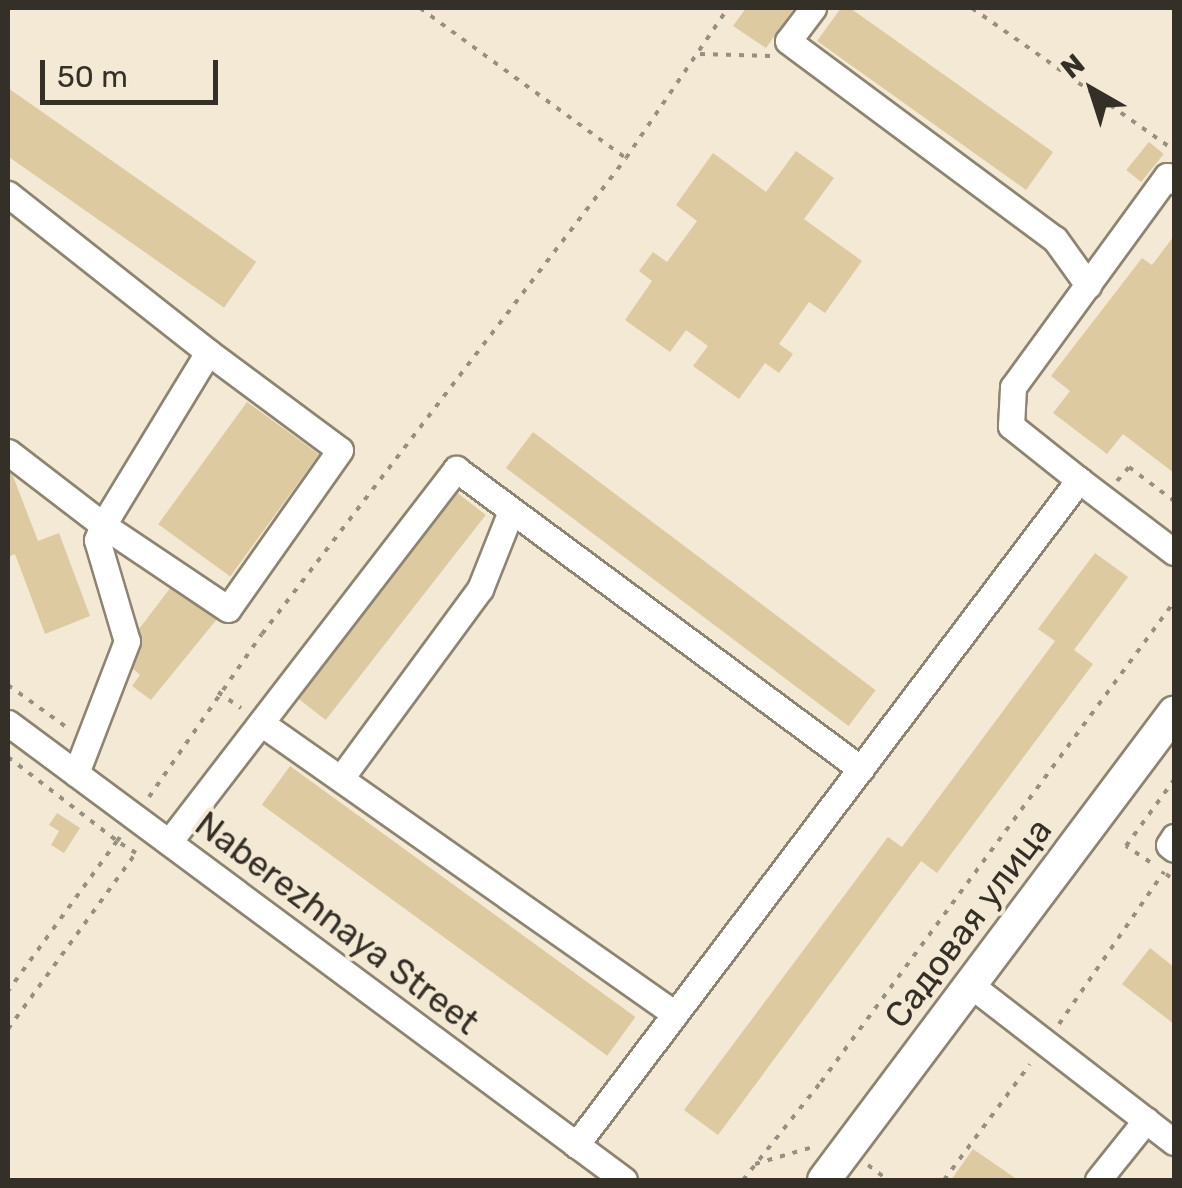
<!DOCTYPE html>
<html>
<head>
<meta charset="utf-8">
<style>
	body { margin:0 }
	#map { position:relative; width:1182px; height:1188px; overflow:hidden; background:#f3e9d4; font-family:Rubik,sans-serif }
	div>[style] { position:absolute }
	.building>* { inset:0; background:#decaa1; transform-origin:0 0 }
	.path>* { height:4px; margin-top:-2px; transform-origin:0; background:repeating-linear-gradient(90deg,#979081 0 5px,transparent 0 13px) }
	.roads { filter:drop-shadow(2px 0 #8d8471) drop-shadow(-2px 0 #8d8471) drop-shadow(0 2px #8d8471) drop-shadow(0 -2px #8d8471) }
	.minor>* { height:25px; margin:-12.5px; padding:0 12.5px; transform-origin:12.5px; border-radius:12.5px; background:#fff }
	.major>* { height:32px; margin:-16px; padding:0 16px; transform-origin:16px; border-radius:16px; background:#fff }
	span { translate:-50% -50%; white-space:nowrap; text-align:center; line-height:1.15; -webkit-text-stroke:8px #f3e9d4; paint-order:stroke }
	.street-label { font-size:35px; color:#343028 }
	.frame { position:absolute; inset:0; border:10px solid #343028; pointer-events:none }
	.north { position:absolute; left:1042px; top:40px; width:100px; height:100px; -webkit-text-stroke:8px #f3e9d4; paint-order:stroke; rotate:321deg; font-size:28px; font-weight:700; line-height:40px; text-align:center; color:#343028 }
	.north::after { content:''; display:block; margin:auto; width:35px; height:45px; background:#343028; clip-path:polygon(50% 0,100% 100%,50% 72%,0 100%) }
	.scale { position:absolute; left:40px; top:60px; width:178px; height:45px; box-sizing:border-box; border:5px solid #343028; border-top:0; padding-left:12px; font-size:30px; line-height:35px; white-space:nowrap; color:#343028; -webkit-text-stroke:8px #f3e9d4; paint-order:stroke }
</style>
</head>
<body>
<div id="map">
	<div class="building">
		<div style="clip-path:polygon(746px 8px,794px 8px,766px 48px,733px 26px)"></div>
		<div style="clip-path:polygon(841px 8px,850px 8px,1053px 152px,1026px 190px,817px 41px)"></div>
		<div style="left:8px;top:88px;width:303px;height:56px;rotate:35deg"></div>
		<div style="left:1149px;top:142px;width:19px;height:36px;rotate:39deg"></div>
		<div style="clip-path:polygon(796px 151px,834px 178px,804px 219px,862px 261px,825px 313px,809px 302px,779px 344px,793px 354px,779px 373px,765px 363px,739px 399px,693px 366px,708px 346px,686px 330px,670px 352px,625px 320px,652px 281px,639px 271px,653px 252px,667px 262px,697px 221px,676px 205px,713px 153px,766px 192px)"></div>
		<div style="clip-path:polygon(1174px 236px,1174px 473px,1123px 434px,1107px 454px,1053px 413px,1070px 391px,1051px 376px,1142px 258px,1152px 265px)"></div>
		<div style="left:247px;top:402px;width:89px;height:151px;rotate:36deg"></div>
		<div style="left:533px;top:432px;width:429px;height:45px;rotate:37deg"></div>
		<div style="clip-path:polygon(8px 463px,38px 541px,59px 533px,90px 616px,45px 634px,15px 554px,8px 557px)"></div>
		<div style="left:455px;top:491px;width:39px;height:260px;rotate:38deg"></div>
		<div style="clip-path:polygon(1095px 553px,1128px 577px,1074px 650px,1093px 664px,937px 873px,921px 861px,718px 1135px,684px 1110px,888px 837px,902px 847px,1055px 641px,1038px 629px)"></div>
		<div style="clip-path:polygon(174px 583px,217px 619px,151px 700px,132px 686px,140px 675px,130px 666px,136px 633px)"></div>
		<div style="left:290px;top:766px;width:427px;height:48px;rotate:36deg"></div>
		<div style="clip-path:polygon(57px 813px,80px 828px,64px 853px,51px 845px,59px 831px,49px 825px)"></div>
		<div style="clip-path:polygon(1150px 948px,1174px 967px,1174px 1024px,1122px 984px)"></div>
		<div style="clip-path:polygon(973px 1149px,1018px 1180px,951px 1180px)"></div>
	</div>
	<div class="path">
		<div style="left:420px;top:8px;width:255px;rotate:36.1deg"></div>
		<div style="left:972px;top:8px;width:247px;rotate:35.1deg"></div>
		<div style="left:700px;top:54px;width:71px;rotate:1.6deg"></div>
		<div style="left:1117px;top:481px;width:18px;rotate:-49deg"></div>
		<div style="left:1129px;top:467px;width:56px;rotate:37.1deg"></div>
		<div style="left:8px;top:685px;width:75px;rotate:35.8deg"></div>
		<div style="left:218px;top:692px;width:28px;rotate:35deg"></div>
		<div style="left:8px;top:757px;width:138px;rotate:37.6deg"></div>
		<div style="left:117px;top:841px;width:185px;rotate:126deg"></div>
		<div style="left:149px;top:797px;width:198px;rotate:-55.3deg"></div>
		<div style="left:262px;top:634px;width:599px;rotate:-52.59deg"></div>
		<div style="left:626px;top:158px;width:181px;rotate:-55.8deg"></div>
		<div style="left:1150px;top:862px;width:29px;rotate:-146deg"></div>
		<div style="left:1126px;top:846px;width:82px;rotate:-54deg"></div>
		<div style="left:1166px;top:874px;width:10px;rotate:37deg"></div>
		<div style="left:1059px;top:1024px;width:185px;rotate:-55.4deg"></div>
		<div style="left:8px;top:1029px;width:218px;rotate:-54deg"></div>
		<div style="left:136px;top:853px;width:22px;rotate:-148deg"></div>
		<div style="left:117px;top:841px;width:5px;rotate:-53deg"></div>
		<div style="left:755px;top:1164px;width:60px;rotate:-16.3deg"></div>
		<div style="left:868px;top:1165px;width:25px;rotate:37deg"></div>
		<div style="left:743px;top:1180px;width:125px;rotate:-51.5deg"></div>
		<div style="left:821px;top:1082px;width:596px;rotate:-53.67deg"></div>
		<div style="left:944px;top:1180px;width:144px;rotate:-53.4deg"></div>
	</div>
	<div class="roads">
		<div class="minor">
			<div style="left:813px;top:8px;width:41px;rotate:127.1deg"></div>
			<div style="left:788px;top:41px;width:332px;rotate:36.6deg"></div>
			<div style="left:1055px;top:239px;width:57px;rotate:54.3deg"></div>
			<div style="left:8px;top:194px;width:255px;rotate:38.3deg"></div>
			<div style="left:208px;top:352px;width:164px;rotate:36.6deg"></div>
			<div style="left:340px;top:450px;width:194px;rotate:125.2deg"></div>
			<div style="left:228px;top:609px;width:151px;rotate:-146.1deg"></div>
			<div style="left:103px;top:525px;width:202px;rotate:-58.7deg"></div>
			<div style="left:8px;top:452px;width:120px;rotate:37.5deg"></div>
			<div style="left:103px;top:525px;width:16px;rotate:112deg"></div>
			<div style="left:97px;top:540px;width:105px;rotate:73.5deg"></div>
			<div style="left:127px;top:641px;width:142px;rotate:111.1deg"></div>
			<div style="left:1079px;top:480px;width:87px;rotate:-141.5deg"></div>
			<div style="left:1011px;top:426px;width:39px;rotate:-87deg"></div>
			<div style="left:1013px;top:387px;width:261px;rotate:-53.9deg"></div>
			<div style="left:1167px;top:176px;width:9px;rotate:36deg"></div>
			<div style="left:8px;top:723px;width:767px;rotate:36.57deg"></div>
			<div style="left:261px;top:723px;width:506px;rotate:35.1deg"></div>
			<div style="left:341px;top:778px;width:235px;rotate:-53.7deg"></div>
			<div style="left:480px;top:589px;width:84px;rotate:-68.3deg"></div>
			<div style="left:1174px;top:837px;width:9px;rotate:122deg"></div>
			<div style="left:1169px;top:845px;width:6px;rotate:39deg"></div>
			<div style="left:169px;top:842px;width:471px;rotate:-52.4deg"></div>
			<div style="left:456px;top:469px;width:504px;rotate:36.53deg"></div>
			<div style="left:972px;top:986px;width:255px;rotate:37.7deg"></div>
			<div style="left:576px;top:1145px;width:834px;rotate:-52.9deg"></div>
			<div style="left:1079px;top:480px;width:119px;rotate:37.2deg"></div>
			<div style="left:1098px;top:1180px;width:77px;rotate:-51.3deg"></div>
		</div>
		<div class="major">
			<div style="left:824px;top:1180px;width:584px;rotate:-53.15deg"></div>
		</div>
	</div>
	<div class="street-label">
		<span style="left:337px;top:923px;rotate:37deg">Naberezhnaya Street</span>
		<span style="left:968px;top:923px;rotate:-53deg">Садовая улица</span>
	</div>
	<div class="frame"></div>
	<div class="north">N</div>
	<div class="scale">50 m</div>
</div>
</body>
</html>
